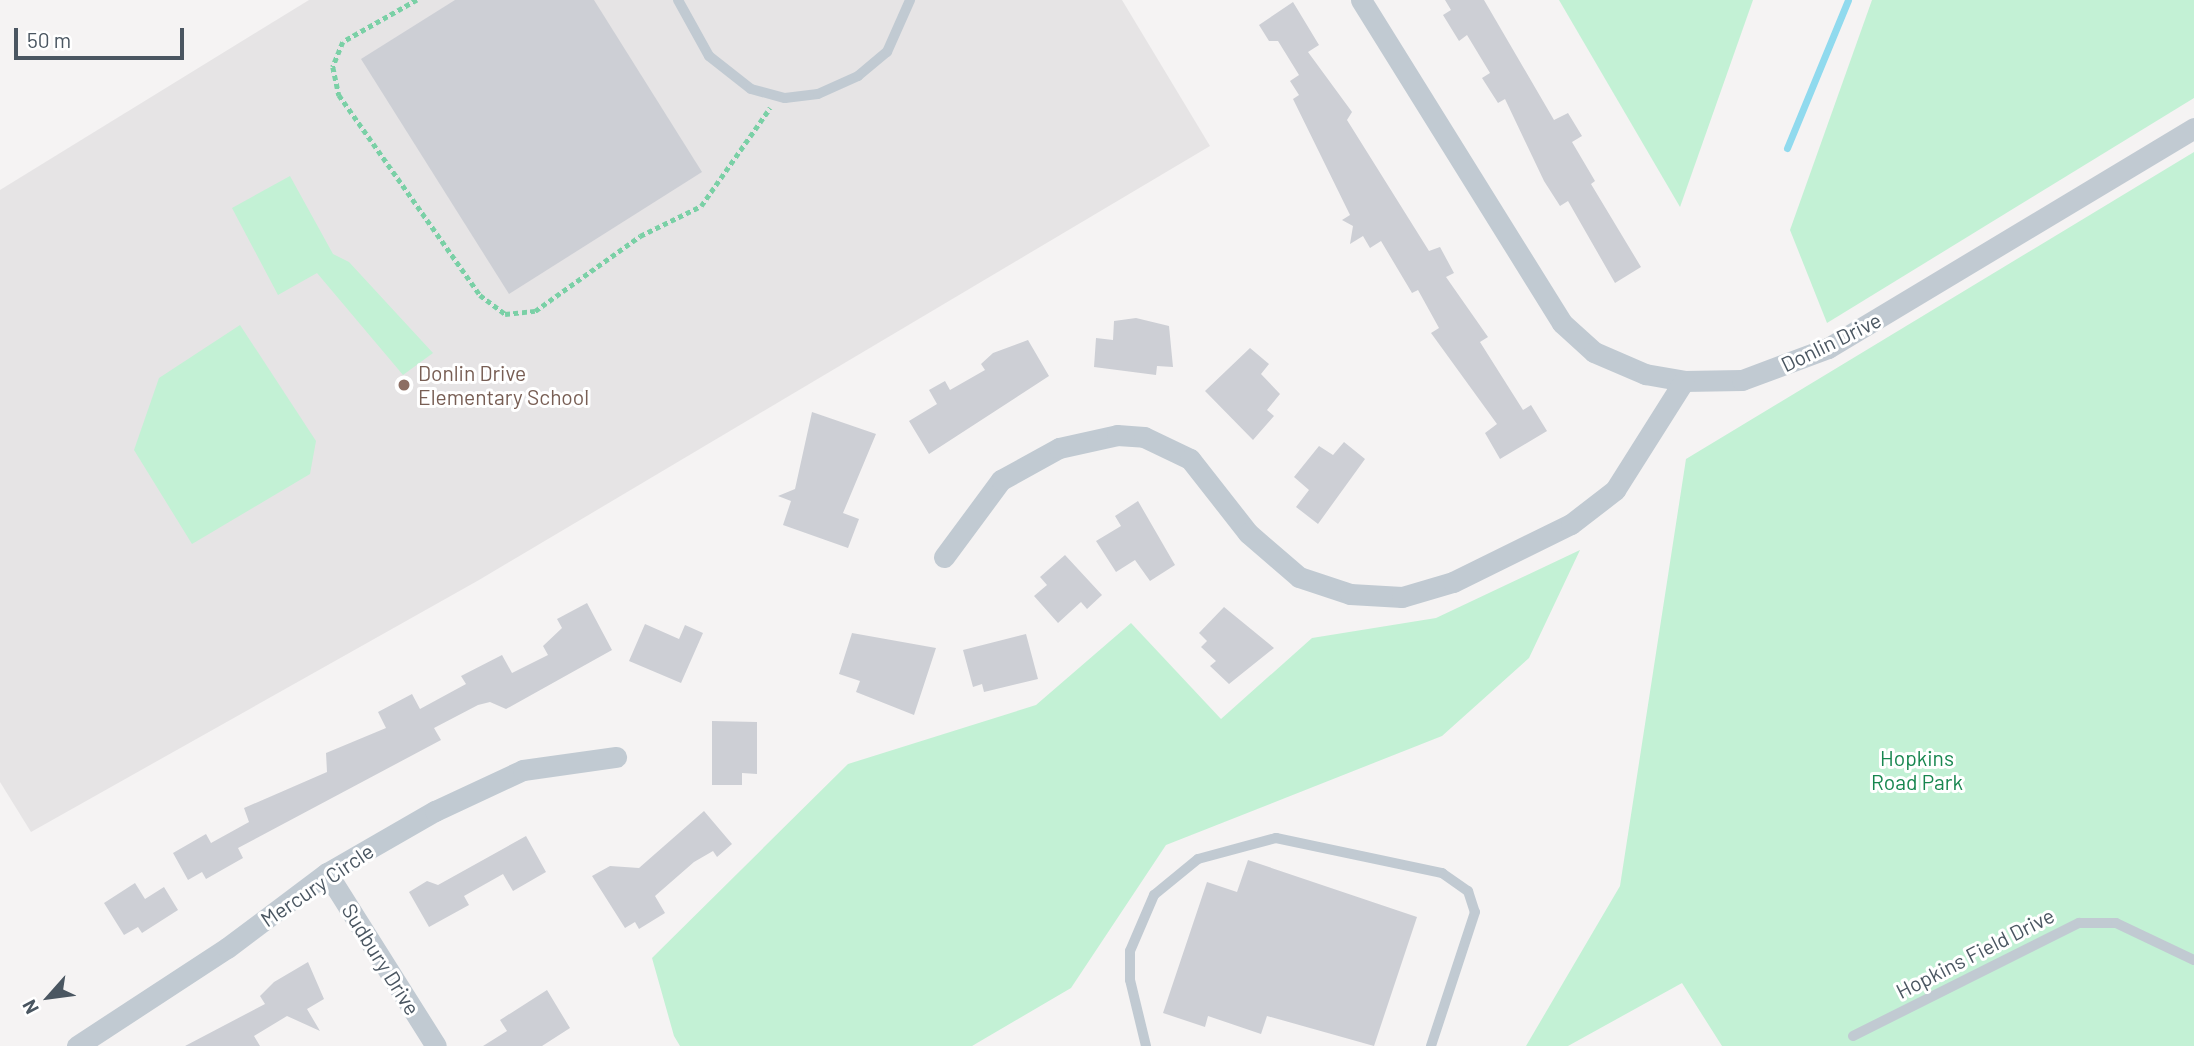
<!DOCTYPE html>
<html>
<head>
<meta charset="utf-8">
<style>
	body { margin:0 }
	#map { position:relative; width:2194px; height:1046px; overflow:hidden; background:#f5f3f3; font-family:Barlow,sans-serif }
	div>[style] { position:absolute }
	.education>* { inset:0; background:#e6e4e5 }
	.green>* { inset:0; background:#c3f1d5 }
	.stream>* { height:7px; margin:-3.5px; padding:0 3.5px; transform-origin:3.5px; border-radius:3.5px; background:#90daee }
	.building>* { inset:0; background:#cdcfd5 }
	.path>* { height:4.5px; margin-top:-2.25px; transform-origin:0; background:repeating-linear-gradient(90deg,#7ad0a6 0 5px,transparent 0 8.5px) }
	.service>* { height:10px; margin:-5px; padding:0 5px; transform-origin:5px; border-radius:5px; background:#c1cad2 }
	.minor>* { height:21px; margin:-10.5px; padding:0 10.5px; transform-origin:10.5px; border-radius:10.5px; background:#c1cad2 }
	.dots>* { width:19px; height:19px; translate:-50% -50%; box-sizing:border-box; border:4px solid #fff; border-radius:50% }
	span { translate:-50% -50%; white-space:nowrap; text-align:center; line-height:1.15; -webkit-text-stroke:6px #fff; paint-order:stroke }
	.street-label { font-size:21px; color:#4a5661 }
	.education-label { font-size:21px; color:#785e54 }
	.left { translate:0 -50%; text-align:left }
	.park-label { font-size:21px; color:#17864f }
	.north { position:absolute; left:14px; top:962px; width:70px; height:70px; -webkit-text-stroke:5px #fff; paint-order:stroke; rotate:242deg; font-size:19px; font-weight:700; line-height:28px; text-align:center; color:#4a5661 }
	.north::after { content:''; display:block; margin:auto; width:24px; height:32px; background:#4a5661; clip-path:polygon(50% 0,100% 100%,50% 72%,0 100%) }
	.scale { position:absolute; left:14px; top:28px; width:170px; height:32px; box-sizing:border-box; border:4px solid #4a5661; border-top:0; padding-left:9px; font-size:21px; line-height:24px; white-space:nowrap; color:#4a5661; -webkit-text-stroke:5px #fff; paint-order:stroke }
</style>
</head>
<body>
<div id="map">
	<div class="education">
		<div style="clip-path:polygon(309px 0,1122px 0,1210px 146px,479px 580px,31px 832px,0 782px,0 190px)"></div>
	</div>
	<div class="green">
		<div style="clip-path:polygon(1559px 0,1753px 0,1680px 207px)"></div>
		<div style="clip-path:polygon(1872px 0,2194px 0,2194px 98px,1827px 323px,1790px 230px)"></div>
		<div style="clip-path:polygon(2194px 152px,2194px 1046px,1722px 1046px,1682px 983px,1568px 1046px,1526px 1046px,1620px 886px,1686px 459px)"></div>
		<div style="clip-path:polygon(290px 176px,333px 254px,349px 262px,433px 353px,403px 375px,317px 273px,278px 295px,232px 208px)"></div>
		<div style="clip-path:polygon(240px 325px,316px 441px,310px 474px,192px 544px,134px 450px,159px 378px)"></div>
		<div style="clip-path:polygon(1580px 550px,1529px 658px,1442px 736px,1166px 845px,1071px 988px,972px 1046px,680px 1046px,674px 1036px,652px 958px,848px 764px,1036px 705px,1131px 623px,1221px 719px,1312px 638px,1436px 618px)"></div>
	</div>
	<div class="stream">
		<div style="left:1787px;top:148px;width:160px;rotate:-67.6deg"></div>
	</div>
	<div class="building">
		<div style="clip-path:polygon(455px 0,594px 0,702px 172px,509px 294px,361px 59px)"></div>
		<div style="clip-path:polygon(1445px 0,1484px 0,1554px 120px,1568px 113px,1582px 136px,1572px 142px,1595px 181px,1591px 184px,1641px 267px,1615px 283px,1568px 201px,1560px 206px,1544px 181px,1505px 99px,1498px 103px,1482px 78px,1490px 73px,1467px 35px,1459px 41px,1443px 15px,1451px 10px)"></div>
		<div style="clip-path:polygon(1293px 2px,1319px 45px,1308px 52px,1352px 112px,1347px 120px,1429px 251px,1440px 247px,1454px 273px,1446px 277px,1488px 337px,1480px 342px,1523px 410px,1531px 405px,1547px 431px,1500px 459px,1485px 433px,1497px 424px,1431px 333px,1439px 328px,1418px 290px,1412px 293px,1381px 241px,1370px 248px,1363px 236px,1350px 244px,1353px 226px,1342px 220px,1350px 215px,1293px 99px,1299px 95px,1290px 81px,1299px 75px,1278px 41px,1269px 41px,1259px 25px)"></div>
		<div style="clip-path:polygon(1136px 318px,1169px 326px,1173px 367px,1157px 366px,1156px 375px,1094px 367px,1096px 338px,1113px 340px,1114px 321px)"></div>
		<div style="clip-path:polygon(1028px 340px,1049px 376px,929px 454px,909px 421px,937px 404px,929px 390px,945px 381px,950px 390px,985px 370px,981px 364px,993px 353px)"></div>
		<div style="clip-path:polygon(1250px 348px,1269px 364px,1261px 374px,1280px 394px,1267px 410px,1274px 416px,1253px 440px,1205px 391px)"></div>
		<div style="clip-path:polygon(812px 412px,876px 434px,843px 513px,859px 519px,848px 548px,783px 525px,791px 501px,778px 496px,795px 489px)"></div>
		<div style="clip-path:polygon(1344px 442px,1365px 459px,1318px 524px,1296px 507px,1309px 490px,1294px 477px,1319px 446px,1333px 455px)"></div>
		<div style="clip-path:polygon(1138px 501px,1175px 565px,1150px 581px,1135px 560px,1116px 572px,1096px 541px,1121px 526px,1115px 516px)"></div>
		<div style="clip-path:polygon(1065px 555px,1102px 595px,1087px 609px,1081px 602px,1058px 623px,1034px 596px,1047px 585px,1040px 577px)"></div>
		<div style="clip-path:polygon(587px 603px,612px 650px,506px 709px,490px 702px,478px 705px,434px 728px,441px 740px,238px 848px,243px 858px,206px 879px,202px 872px,188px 880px,173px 853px,206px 834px,211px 843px,249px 822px,244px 808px,327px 772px,326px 753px,386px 728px,378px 712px,412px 694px,420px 709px,466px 684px,461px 676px,502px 655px,512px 673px,548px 655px,543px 646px,562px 628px,557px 619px)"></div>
		<div style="clip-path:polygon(1224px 607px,1274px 648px,1229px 684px,1210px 666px,1216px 661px,1201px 647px,1207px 641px,1199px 633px)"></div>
		<div style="clip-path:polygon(645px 624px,679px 639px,685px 625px,703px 633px,681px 683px,629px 661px)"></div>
		<div style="clip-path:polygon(852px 633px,936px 648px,914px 715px,856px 692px,860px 681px,839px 674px)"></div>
		<div style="clip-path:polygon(1026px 634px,1038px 679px,984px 692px,982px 684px,973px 687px,963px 650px)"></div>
		<div style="clip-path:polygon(712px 721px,757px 722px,757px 774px,742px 773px,742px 785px,712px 785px)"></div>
		<div style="clip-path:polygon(704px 811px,732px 844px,717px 857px,713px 851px,694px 862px,655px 896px,665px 913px,639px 929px,635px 922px,625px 928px,592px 876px,610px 866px,639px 868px)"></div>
		<div style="clip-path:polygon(526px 836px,546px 872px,513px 891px,503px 874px,464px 896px,469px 905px,429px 927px,409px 892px,427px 881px,438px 885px)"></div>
		<div style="clip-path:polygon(1248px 860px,1417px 917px,1374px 1046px,1267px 1016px,1261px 1034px,1208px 1016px,1205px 1027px,1163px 1013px,1207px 882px,1237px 892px)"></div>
		<div style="clip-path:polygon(135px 883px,145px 899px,164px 887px,178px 910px,142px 933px,138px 927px,124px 935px,104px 903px)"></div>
		<div style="clip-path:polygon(308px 962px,324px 999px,307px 1009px,320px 1031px,287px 1016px,254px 1036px,260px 1046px,185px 1046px,265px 1004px,260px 996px,274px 982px)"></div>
		<div style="clip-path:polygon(547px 990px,570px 1028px,542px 1046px,483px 1046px,507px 1031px,500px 1020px)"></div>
	</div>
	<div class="path">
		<div style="left:417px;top:0;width:85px;rotate:150.4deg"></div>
		<div style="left:343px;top:42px;width:27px;rotate:112deg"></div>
		<div style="left:333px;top:67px;width:29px;rotate:78deg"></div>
		<div style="left:339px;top:95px;width:245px;rotate:54.8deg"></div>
		<div style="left:480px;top:295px;width:31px;rotate:37deg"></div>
		<div style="left:505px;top:314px;width:30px;rotate:-6deg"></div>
		<div style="left:535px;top:311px;width:129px;rotate:-35.5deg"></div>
		<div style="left:640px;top:236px;width:68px;rotate:-26.2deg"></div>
		<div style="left:701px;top:206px;width:120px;rotate:-54.9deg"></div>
	</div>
	<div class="service">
		<div style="left:678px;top:0;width:64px;rotate:61deg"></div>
		<div style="left:709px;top:56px;width:53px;rotate:38.2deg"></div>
		<div style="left:751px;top:89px;width:35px;rotate:15deg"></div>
		<div style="left:785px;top:98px;width:33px;rotate:-7deg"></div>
		<div style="left:818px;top:94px;width:44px;rotate:-24.2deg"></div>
		<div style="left:858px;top:76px;width:38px;rotate:-40deg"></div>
		<div style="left:887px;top:52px;width:57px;rotate:-66.1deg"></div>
		<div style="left:1853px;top:1036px;width:253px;rotate:-26.6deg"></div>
		<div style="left:2079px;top:923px;width:37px"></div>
		<div style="left:2116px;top:923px;width:86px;rotate:25.4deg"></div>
		<div style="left:1146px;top:1046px;width:68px;rotate:-103.6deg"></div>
		<div style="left:1130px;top:980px;width:29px;rotate:-90deg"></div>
		<div style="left:1130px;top:951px;width:61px;rotate:-66.8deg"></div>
		<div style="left:1154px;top:895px;width:57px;rotate:-39.3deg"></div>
		<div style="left:1198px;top:859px;width:81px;rotate:-15.1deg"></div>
		<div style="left:1276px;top:838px;width:170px;rotate:11.9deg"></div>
		<div style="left:1442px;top:873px;width:32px;rotate:35deg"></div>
		<div style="left:1468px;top:891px;width:22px;rotate:72deg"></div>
		<div style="left:1475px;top:912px;width:141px;rotate:108.2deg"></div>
	</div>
	<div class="minor">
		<div style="left:1361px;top:0;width:380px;rotate:58.1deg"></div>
		<div style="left:1562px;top:323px;width:43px;rotate:42.2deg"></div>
		<div style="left:1594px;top:352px;width:56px;rotate:23.3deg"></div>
		<div style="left:1645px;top:374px;width:40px;rotate:10deg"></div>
		<div style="left:1684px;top:381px;width:58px;rotate:-1deg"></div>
		<div style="left:1742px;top:380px;width:92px;rotate:-20.4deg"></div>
		<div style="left:1828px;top:348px;width:427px;rotate:-31deg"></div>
		<div style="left:944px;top:557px;width:96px;rotate:-53.5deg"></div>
		<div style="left:1001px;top:480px;width:66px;rotate:-28.9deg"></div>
		<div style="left:1059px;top:448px;width:59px;rotate:-12.6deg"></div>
		<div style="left:1117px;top:435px;width:27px;rotate:4deg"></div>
		<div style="left:1144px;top:437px;width:51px;rotate:25.6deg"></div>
		<div style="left:1190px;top:459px;width:94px;rotate:51.9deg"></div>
		<div style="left:1248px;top:533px;width:67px;rotate:40.8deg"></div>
		<div style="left:1299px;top:577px;width:54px;rotate:18.4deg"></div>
		<div style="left:1350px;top:594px;width:52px;rotate:3.3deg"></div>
		<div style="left:1402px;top:597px;width:53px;rotate:-16.4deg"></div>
		<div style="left:1453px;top:582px;width:131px;rotate:-26.2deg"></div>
		<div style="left:1571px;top:524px;width:56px;rotate:-37.7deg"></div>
		<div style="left:1615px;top:490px;width:129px;rotate:-57.7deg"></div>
		<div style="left:327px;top:873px;width:204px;rotate:57.8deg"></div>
		<div style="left:77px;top:1046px;width:179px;rotate:-33.2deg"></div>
		<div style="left:227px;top:948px;width:125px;rotate:-36.9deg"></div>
		<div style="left:327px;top:873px;width:125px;rotate:-29.9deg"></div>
		<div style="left:435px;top:811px;width:97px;rotate:-25deg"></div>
		<div style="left:523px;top:770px;width:94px;rotate:-8deg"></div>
	</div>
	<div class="dots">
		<div style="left:404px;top:385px;background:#8d6e63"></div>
	</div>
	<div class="street-label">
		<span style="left:1831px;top:342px;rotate:-26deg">Donlin Drive</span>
		<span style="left:317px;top:885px;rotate:-34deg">Mercury Circle</span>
		<span style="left:1975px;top:953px;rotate:-27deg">Hopkins Field Drive</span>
		<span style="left:381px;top:959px;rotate:58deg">Sudbury Drive</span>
	</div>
	<div class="education-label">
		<span class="left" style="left:418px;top:385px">Donlin Drive<br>Elementary School</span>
	</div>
	<div class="park-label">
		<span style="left:1917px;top:770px">Hopkins<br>Road Park</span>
	</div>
	<div class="north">N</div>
	<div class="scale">50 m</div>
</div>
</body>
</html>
